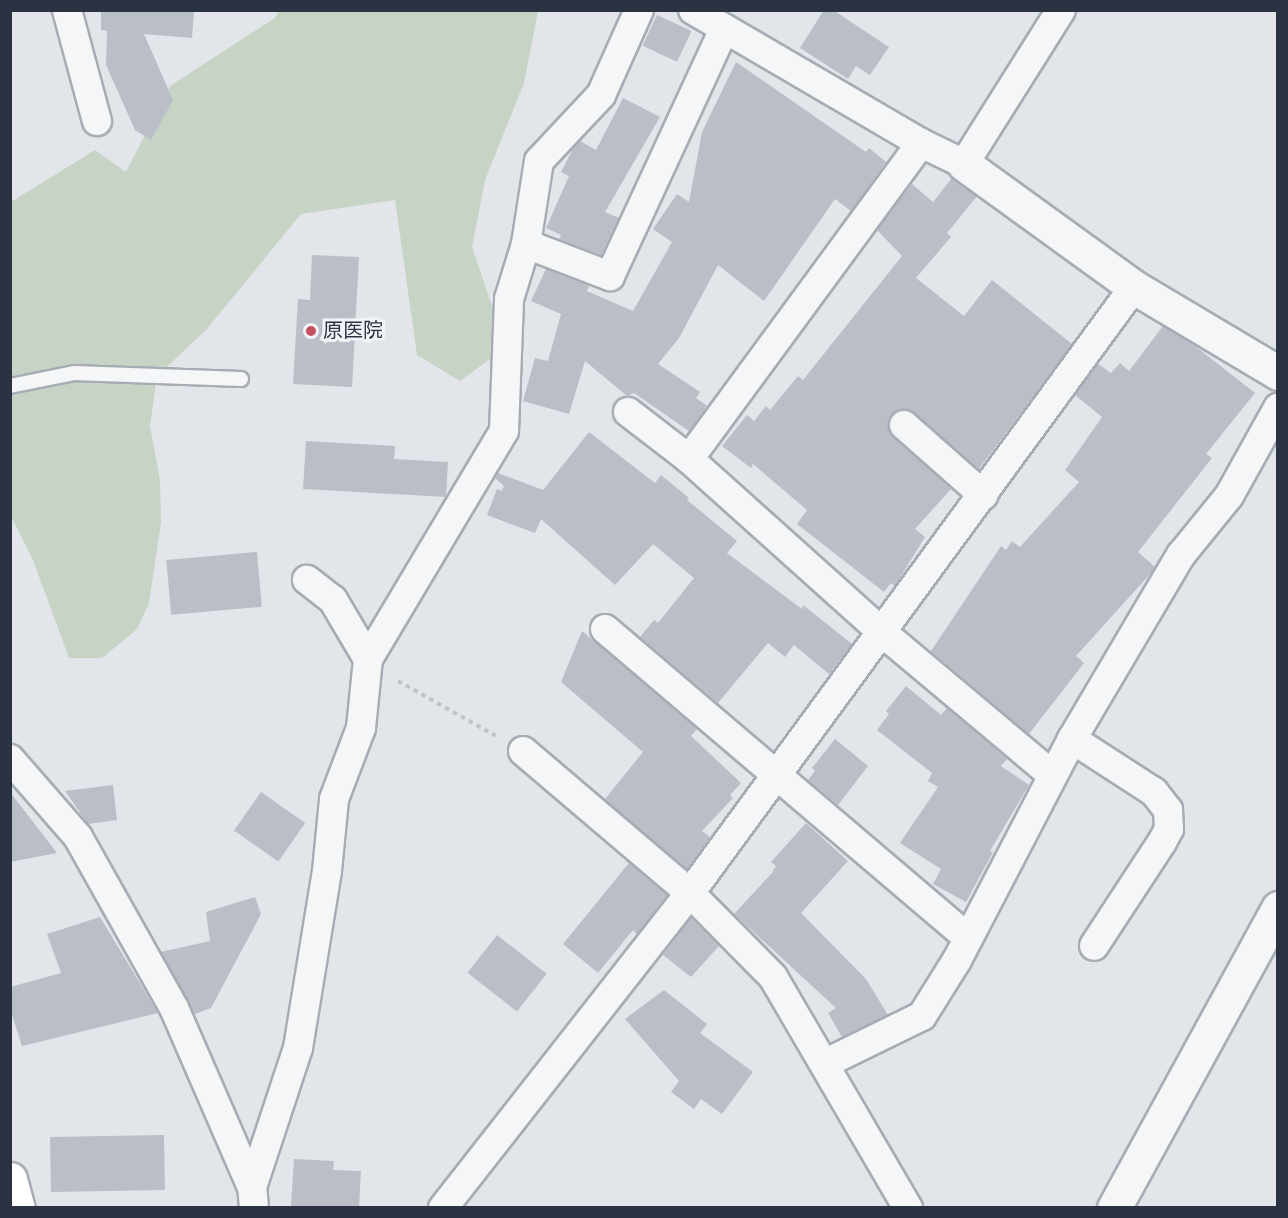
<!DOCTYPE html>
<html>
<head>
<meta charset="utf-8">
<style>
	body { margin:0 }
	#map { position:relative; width:1288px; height:1218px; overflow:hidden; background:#e2e5ea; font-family:"Source Sans 3","Noto Sans JP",sans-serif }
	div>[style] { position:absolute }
	.green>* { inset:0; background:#c7d3c4 }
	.building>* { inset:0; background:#babec6; transform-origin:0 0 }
	.path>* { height:4px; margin-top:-2px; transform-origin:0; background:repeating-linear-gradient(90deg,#c0c3c8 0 4.5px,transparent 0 9px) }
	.roads { filter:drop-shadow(2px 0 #a7acb4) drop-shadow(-2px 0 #a7acb4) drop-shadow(0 2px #a7acb4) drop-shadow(0 -2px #a7acb4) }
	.service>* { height:14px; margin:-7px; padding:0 7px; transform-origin:7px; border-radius:7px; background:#f5f6f8 }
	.minor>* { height:28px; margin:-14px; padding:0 14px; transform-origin:14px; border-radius:14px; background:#f5f6f8 }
	.tertiary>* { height:33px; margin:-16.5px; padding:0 16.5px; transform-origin:16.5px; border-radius:16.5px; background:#f5f6f8 }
	.secondary>* { height:33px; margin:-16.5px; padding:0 16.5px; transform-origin:16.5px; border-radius:16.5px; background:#fff }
	.dots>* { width:16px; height:16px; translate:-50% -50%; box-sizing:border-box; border:3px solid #f2f4f7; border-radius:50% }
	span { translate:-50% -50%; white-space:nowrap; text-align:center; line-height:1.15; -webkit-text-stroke:6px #f2f4f7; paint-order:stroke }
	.poi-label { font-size:20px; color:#2b3241 }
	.left { translate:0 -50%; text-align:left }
	.frame { position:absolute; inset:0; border:12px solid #2b3241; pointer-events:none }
</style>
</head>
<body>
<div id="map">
	<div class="green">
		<div style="clip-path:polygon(279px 11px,538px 11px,524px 83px,485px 180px,472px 247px,506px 347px,460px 381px,417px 355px,395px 200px,301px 214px,206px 330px,157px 376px,150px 426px,160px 480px,161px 522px,149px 603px,137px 629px,102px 658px,69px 658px,33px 560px,11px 516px,11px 202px,95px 150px,126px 172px,170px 86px,275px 18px)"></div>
	</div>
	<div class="building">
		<div style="clip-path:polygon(101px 10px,194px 10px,192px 38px,144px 34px,173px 100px,151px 140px,135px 130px,106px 65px,107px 31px,101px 30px)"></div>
		<div style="clip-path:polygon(824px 10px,833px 10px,889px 47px,870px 75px,856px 66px,848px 79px,800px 48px)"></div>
		<div style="left:657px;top:15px;width:38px;height:34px;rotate:25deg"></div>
		<div style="clip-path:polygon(736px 62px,866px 152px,869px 148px,886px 162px,851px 211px,835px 199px,764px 301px,718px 265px,679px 338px,658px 364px,700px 392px,696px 398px,707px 406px,689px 431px,634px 393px,627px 396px,585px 361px,569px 414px,523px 401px,535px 358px,548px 361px,561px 314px,531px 301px,546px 269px,589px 286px,587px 291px,633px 311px,672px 242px,653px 229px,677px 194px,689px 202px,702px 132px)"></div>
		<div style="clip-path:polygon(623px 98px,660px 117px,605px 212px,619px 218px,601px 255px,559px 239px,561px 235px,546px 228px,569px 176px,561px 172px,573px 149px,580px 141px,596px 150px)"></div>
		<div style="clip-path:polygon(952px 178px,977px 196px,947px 233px,951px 237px,916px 278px,964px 316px,992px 280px,1072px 344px,979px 469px,914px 412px,899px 409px,891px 415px,888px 422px,893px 437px,951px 489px,915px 529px,925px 537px,895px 586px,891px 583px,884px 592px,797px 524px,807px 510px,753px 464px,751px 468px,722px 446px,747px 415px,754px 421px,766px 406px,770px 410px,798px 376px,803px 380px,902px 256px,877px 230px,912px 184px,933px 202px)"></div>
		<div style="clip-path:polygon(312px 255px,359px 257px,352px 387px,293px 384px,298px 299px,310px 300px)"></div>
		<div style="clip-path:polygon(1163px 326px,1195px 346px,1255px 393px,1206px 454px,1212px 458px,1138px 552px,1155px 567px,1151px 573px,1076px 656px,1084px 663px,1029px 734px,931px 651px,1001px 546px,1006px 550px,1012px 541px,1020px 547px,1079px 482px,1065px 470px,1102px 417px,1075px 395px,1098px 364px,1111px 373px,1120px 363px,1129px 371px)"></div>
		<div style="clip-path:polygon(589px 432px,655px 483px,661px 475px,689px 498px,687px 500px,737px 541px,727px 553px,802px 609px,803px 605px,852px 644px,829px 674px,794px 645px,785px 657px,768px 643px,718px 703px,640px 637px,654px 620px,658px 623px,694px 578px,653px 544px,615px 585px,541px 519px,535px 533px,487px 515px,497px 489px,502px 491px,504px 486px,495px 478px,498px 473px,543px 490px)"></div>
		<div style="clip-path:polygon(306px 441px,395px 446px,394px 459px,448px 462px,446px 497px,303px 489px)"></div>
		<div style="left:257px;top:552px;width:55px;height:91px;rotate:85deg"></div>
		<div style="clip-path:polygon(582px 631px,697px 729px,691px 736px,741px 783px,730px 795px,733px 798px,702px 831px,710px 837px,687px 869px,605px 799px,643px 752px,561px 682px)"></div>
		<div style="clip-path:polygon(906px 686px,941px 715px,947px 708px,1007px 759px,1001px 766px,1029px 785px,990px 851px,993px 852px,966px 902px,933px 884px,941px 869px,900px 843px,938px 787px,928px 781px,932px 773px,877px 730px,889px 714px,886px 711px)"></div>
		<div style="clip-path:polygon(835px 739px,868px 766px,838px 805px,808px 780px,815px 771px,812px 768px)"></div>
		<div style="clip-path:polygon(113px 785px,117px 820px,88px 824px,65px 791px)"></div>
		<div style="clip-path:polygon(10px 792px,57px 853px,10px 862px)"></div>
		<div style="left:261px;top:792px;width:54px;height:47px;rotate:35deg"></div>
		<div style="clip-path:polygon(806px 823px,848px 861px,801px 913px,866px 979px,888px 1015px,842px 1037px,828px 1013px,836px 1008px,734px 914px,772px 873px,776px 866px,771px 862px)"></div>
		<div style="clip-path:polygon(629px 863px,667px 895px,637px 934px,633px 930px,598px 973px,563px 944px)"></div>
		<div style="clip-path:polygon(255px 897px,261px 914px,211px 1008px,195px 1014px,161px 952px,210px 941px,206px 912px)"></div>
		<div style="clip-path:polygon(100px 917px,158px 1013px,22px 1046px,10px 1009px,10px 987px,61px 973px,47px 934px)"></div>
		<div style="clip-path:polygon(691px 918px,719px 946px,691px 977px,663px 955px)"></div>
		<div style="left:497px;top:935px;width:63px;height:48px;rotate:38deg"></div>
		<div style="clip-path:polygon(664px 990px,707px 1024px,700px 1033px,753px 1072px,722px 1114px,701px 1099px,694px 1109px,671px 1092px,679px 1081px,625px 1019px)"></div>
		<div style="left:164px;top:1135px;width:55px;height:114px;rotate:89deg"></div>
		<div style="clip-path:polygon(294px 1159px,334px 1161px,333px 1170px,361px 1171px,359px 1208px,291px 1206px)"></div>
	</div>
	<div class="path">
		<div style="left:398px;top:681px;width:112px;rotate:29.3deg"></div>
	</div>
	<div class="roads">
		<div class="service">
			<div style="left:10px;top:386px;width:65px;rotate:-11.5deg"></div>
			<div style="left:74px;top:373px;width:167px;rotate:2.1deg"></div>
		</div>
		<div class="minor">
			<div style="left:67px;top:10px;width:115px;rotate:74.9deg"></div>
			<div style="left:693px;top:10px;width:264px;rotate:30.3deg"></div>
			<div style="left:921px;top:143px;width:48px;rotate:26deg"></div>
			<div style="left:964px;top:164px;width:182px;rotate:-57.8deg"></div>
			<div style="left:526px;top:244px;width:90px;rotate:20.9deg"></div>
			<div style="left:610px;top:276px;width:270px;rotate:-65.2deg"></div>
			<div style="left:628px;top:412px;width:77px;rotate:37.6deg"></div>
			<div style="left:689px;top:459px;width:261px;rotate:41.9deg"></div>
			<div style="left:883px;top:633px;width:219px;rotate:40deg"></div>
			<div style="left:904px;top:425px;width:106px;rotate:41.5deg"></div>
			<div style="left:689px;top:459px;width:392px;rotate:-53.7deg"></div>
			<div style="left:605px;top:629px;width:477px;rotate:40.4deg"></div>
			<div style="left:368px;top:659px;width:265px;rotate:-59.2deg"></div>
			<div style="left:504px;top:431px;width:132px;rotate:-87.8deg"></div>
			<div style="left:509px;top:299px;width:58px;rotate:-72.8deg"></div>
			<div style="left:526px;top:244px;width:84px;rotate:-81.1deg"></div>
			<div style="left:539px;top:161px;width:91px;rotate:-46.8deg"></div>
			<div style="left:601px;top:95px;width:93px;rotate:-65.9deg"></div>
			<div style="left:1072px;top:739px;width:98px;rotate:32.9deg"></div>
			<div style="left:1154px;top:792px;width:23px;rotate:52deg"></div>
			<div style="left:1168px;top:810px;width:19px;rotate:87deg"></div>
			<div style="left:1169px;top:829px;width:15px;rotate:118deg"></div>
			<div style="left:1162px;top:842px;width:124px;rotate:123.2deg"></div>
			<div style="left:523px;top:751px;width:219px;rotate:40.4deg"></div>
			<div style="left:690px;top:893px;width:118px;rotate:45.3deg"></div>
			<div style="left:773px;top:977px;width:268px;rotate:59.7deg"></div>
			<div style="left:10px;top:759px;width:103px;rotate:48.9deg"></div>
			<div style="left:78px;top:837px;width:196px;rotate:60.7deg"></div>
			<div style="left:174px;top:1008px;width:195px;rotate:66.5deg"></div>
			<div style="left:826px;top:1063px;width:107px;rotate:-26.1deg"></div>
			<div style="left:922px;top:1016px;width:66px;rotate:-58deg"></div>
			<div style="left:957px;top:960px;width:249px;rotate:-62.5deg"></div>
			<div style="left:1072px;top:739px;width:214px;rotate:-59.4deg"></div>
			<div style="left:1181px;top:555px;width:76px;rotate:-50.9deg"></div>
			<div style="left:1229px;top:496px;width:101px;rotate:-60.9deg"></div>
			<div style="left:254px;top:1208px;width:21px;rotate:-95deg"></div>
			<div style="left:252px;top:1187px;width:146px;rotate:-71.7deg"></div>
			<div style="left:298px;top:1048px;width:179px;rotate:-80.7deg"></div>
			<div style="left:327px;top:871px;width:72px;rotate:-84.4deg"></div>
			<div style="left:334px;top:799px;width:76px;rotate:-69.2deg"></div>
			<div style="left:361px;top:728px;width:69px;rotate:-84.2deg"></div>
			<div style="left:368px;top:659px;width:69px;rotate:-120.7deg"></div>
			<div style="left:333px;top:600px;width:33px;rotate:-142deg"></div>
			<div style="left:443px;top:1208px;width:400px;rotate:-51.9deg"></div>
			<div style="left:690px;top:893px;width:751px;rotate:-53.77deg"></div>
		</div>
		<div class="tertiary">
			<div style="left:964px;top:164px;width:210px;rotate:35.9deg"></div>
			<div style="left:1134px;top:287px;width:168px;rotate:30.8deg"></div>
			<div style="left:1114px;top:1208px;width:342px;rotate:-61.3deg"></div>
		</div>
		<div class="secondary">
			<div style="left:10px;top:1179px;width:30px;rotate:75deg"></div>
		</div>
	</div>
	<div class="dots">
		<div style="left:311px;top:331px;background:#c7505e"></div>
	</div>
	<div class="poi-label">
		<span class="left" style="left:323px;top:331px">原医院</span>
	</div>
	<div class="frame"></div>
</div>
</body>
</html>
